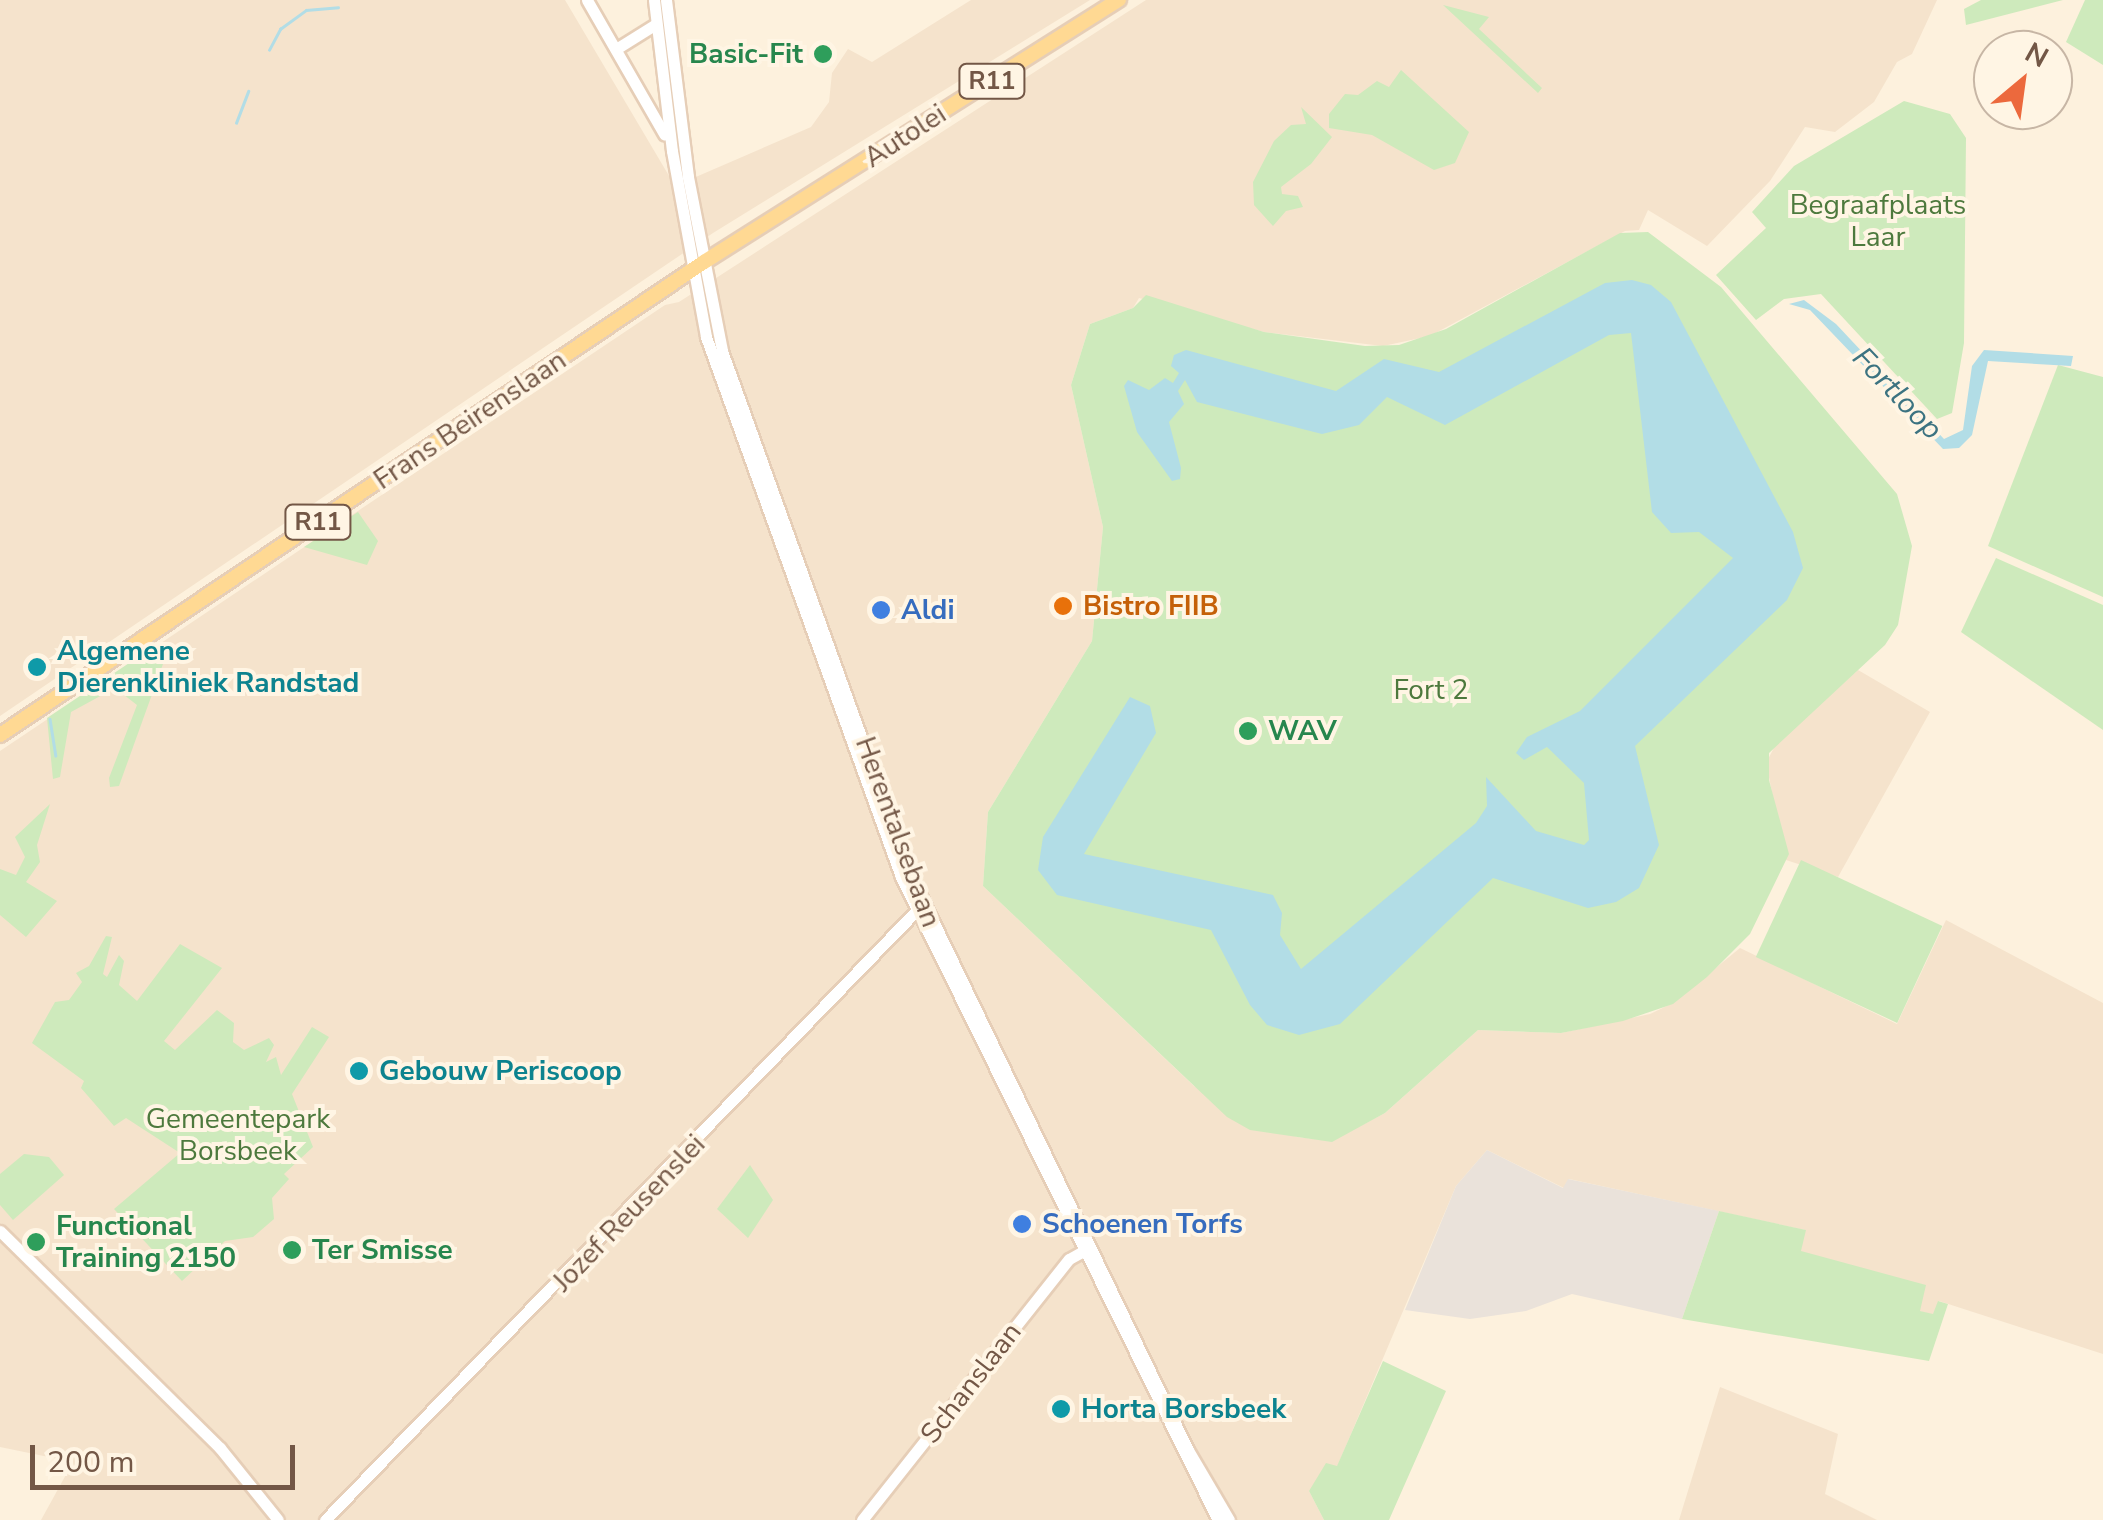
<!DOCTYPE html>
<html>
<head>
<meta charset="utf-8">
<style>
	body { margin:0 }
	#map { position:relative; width:2103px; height:1520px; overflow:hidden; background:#fdf1dd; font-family:"Nunito Sans",sans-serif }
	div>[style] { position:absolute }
	.residential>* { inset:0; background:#f5e3cc }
	.industrial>* { inset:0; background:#eae2da }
	.green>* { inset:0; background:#ceeabc; transform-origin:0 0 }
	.water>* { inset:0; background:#b2dde6 }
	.stream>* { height:2.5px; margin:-1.25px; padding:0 1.25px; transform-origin:1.25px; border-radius:1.25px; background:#b2dde6 }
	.roads { filter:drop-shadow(2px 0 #e6ceb7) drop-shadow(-2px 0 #e6ceb7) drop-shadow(0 2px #e6ceb7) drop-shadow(0 -2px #e6ceb7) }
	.secondary>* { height:11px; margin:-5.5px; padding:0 5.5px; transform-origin:5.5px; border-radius:5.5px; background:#fff }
	.primary>* { height:14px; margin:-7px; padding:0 7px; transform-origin:7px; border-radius:7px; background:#ffd993 }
	.dots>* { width:28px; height:28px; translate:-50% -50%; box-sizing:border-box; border:5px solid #fff5e4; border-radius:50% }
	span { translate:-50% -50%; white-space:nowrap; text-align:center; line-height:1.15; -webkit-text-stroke:8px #fff5e4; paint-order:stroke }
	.shield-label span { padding:2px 8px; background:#fff5e4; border:2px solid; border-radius:8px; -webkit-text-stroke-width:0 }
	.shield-label { font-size:25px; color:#735746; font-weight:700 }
	.leisure-label { font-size:28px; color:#27864d; font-weight:700 }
	.right { translate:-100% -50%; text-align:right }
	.left { translate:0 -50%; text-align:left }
	.street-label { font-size:28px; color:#735746 }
	.park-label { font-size:28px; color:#4d793d }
	.food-label { font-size:28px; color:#c56008; font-weight:700 }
	.shop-label { font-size:28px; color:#366cbe; font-weight:700 }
	.culture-label { font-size:28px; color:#0d838f; font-weight:700 }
	.water-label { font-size:30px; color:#3c7381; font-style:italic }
	.north { position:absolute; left:1973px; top:30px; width:100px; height:100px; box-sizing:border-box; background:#fff5e4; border:2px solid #c7b6a5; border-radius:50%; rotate:29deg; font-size:28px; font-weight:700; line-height:40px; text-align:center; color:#735746 }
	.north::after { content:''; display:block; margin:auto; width:35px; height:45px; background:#ec693d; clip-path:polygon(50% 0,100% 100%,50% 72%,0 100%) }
	.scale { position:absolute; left:30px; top:1445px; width:265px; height:45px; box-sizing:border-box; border:5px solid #735746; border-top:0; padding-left:12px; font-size:30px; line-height:35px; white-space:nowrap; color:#735746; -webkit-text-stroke:8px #fff5e4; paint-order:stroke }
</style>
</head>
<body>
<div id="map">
	<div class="residential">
		<div style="clip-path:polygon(0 0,565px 0,675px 186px,811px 127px,829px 102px,832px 73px,848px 49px,872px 62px,971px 0,1090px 0,713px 233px,0 716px)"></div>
		<div style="clip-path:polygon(1146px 0,1937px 0,1912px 54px,1897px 62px,1874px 102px,1835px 132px,1805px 127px,1770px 181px,1707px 246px,1648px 210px,1639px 230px,1625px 231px,1430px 336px,1383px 346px,1264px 332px,1139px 298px,1133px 308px,1090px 324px,1071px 385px,1103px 527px,1092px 641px,988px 812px,983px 886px,1194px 1086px,1297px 1137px,1332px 1141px,1385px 1113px,1478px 1030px,1561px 1033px,1650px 1014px,1673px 1003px,1740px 948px,1897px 1024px,1946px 920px,2103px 1003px,2103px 1354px,1939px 1301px,1934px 1315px,1919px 1311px,1800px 1251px,1805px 1230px,1569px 1179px,1564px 1188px,1487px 1150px,1456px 1186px,1337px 1467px,1309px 1491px,1324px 1520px,41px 1520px,73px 1462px,0 1447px,0 751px,665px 305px,679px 302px)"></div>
		<div style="clip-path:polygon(1858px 670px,1930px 712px,1838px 877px,1786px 860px,1766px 763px,1776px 744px)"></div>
		<div style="clip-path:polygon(1720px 1387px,1838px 1434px,1825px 1494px,1877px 1520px,1679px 1520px)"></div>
	</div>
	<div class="industrial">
		<div style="clip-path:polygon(1487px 1150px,1563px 1188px,1568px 1179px,1719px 1211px,1682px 1319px,1572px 1294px,1526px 1311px,1470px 1319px,1405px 1310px,1456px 1186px)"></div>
	</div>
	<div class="green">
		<div style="clip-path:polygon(1981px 0,2063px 0,1966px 25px,1964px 9px)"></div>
		<div style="clip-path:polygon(2085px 0,2103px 0,2103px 65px,2066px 42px)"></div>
		<div style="clip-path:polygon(1443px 5px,1489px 17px,1479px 29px,1542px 88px,1538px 93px)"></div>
		<div style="clip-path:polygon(1401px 70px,1469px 132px,1455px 163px,1434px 170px,1372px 135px,1329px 128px,1329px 114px,1345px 94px,1358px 95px,1377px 81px,1389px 87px)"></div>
		<div style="clip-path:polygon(1904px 101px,1950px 114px,1966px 138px,1964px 343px,1952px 413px,1937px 419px,1821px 294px,1784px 299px,1756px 320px,1716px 275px,1766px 228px,1752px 212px,1794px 166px)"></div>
		<div style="clip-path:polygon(1301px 107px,1332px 137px,1311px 164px,1281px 187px,1282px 194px,1298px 196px,1303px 207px,1286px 211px,1273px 226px,1254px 205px,1253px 182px,1274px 141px,1291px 125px,1306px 124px)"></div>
		<div style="clip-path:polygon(1648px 232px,1721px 287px,1897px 494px,1912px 546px,1898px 625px,1885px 645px,1769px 753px,1769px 780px,1789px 854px,1750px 934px,1707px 977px,1673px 1004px,1623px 1021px,1561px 1033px,1478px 1030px,1385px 1113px,1332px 1142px,1250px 1130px,1227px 1117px,983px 886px,988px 812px,1092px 641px,1103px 527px,1071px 385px,1090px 324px,1133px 308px,1146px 295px,1264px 332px,1365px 346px,1399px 345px,1446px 329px,1620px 233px)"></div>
		<div style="clip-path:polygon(2058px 365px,2103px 377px,2103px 597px,1988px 546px)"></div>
		<div style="clip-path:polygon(358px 512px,378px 541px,367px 565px,304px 547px)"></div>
		<div style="clip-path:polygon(1996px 558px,2103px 605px,2103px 730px,1961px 632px)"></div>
		<div style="clip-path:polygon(159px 643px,168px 650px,119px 786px,110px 787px,109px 778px,137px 705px,115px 688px,71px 712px,60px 777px,53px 779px,47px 718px)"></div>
		<div style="clip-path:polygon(50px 804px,37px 845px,40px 862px,26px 882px,57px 901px,26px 937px,0 915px,0 869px,16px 875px,25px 857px,15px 837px)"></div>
		<div style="left:1801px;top:860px;width:156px;height:107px;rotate:25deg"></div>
		<div style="clip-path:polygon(106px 936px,112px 937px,103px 974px,107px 977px,119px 955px,124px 961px,119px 985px,137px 1001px,180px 944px,222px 968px,164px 1041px,175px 1050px,217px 1010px,234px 1023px,233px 1042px,244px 1050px,269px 1038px,274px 1045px,266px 1062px,276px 1057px,281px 1075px,312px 1027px,329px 1037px,292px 1094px,313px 1147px,284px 1174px,289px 1179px,272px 1198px,274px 1219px,253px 1237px,225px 1241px,182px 1281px,114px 1209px,180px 1153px,126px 1118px,114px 1126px,81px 1088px,84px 1081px,32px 1043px,55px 1002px,69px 1000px,82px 982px,76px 973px,89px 966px)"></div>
		<div style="clip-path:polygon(24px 1154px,49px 1157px,64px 1175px,13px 1220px,0 1205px,0 1174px)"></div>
		<div style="clip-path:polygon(750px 1165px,773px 1200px,748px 1238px,717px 1209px)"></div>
		<div style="clip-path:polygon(1719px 1211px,1806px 1230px,1801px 1251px,1926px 1285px,1920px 1311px,1933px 1314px,1938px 1301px,1948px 1304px,1929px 1361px,1682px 1319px)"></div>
		<div style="clip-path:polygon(1383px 1361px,1446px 1391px,1389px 1520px,1324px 1520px,1309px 1491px,1326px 1463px,1337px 1466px)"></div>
	</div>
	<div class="water">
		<div style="clip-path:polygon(1632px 280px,1651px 285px,1671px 302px,1793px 532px,1803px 568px,1787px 600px,1635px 746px,1659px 845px,1639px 888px,1616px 902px,1588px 908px,1493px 878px,1340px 1024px,1299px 1035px,1267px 1025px,1250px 1005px,1211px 930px,1057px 895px,1038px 870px,1043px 837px,1130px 697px,1150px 706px,1156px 733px,1084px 854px,1273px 895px,1282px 913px,1280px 935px,1301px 969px,1476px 823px,1487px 806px,1486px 777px,1536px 831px,1584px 845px,1589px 840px,1584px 783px,1547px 747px,1524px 760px,1516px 753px,1527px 737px,1580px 711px,1733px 558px,1699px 532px,1671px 533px,1652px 512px,1631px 333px,1609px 335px,1445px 425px,1387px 397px,1359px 425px,1322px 434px,1197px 402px,1185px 380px,1178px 391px,1184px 404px,1169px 422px,1181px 468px,1180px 479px,1172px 481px,1137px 432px,1124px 386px,1128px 380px,1149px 390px,1165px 378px,1173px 383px,1179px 373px,1171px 366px,1174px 355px,1186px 350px,1336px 391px,1384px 359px,1439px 372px,1605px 283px)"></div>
		<div style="clip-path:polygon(1804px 300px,1836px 324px,1944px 439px,1963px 430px,1972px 366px,1984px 350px,2073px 356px,2071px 366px,1988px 361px,1972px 435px,1959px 448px,1943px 449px,1810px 310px,1789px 304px)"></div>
	</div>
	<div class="stream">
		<div style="left:269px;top:50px;width:24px;rotate:-62deg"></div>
		<div style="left:280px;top:29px;width:32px;rotate:-36deg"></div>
		<div style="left:306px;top:10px;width:32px;rotate:-5deg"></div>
		<div style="left:236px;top:123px;width:34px;rotate:-69deg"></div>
		<div style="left:50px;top:719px;width:37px;rotate:81deg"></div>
	</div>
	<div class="roads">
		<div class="secondary">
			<div style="left:587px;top:0;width:155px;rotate:60.1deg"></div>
			<div style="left:654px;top:0;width:152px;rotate:83.2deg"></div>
			<div style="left:672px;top:151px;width:189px;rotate:79.6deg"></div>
			<div style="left:706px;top:337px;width:574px;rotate:70.14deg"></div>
			<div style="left:901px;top:877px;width:717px;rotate:63.76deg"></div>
			<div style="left:666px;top:0;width:178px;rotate:82.9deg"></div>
			<div style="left:688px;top:177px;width:177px;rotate:78.9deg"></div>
			<div style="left:722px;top:351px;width:555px;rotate:70.19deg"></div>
			<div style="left:910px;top:873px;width:640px;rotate:64.28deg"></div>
			<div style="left:1188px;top:1450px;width:81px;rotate:59.6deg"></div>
			<div style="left:616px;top:49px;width:47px;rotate:-32deg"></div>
			<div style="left:0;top:1231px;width:309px;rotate:44.6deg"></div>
			<div style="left:220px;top:1448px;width:92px;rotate:51.1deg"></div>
			<div style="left:325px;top:1520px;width:850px;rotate:-45.86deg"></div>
			<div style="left:862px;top:1520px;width:333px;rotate:-51.6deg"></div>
			<div style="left:1069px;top:1259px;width:23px;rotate:-29deg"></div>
		</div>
		<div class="primary">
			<div style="left:0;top:735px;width:848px;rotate:-33.9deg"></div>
			<div style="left:704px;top:262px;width:491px;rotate:-32.3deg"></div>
		</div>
	</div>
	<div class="dots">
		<div style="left:823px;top:54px;background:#2e9e5b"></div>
		<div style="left:1063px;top:606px;background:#e8710a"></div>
		<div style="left:881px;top:610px;background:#3f7fe0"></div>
		<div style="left:37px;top:667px;background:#0f9aa8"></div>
		<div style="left:1248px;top:731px;background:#2e9e5b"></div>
		<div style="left:359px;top:1071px;background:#0f9aa8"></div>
		<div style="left:1022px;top:1224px;background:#3f7fe0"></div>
		<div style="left:36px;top:1242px;background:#2e9e5b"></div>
		<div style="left:292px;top:1250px;background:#2e9e5b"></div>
		<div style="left:1061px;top:1409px;background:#0f9aa8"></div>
	</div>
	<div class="shield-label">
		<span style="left:992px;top:81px">R11</span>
		<span style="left:318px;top:522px">R11</span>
	</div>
	<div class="leisure-label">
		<span class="right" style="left:803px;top:54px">Basic-Fit</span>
		<span class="left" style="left:1268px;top:731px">WAV</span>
		<span class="left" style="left:56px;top:1242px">Functional<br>Training 2150</span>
		<span class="left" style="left:312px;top:1250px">Ter Smisse</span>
	</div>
	<div class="street-label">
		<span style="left:905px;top:136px;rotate:-33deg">Autolei</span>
		<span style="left:470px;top:420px;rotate:-34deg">Frans Beirenslaan</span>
		<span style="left:898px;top:832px;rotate:70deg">Herentalsebaan</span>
		<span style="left:629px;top:1213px;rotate:-46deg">Jozef Reusenslei</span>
		<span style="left:971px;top:1383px;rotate:-52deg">Schanslaan</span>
	</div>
	<div class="park-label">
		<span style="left:1878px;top:221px">Begraafplaats<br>Laar</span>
		<span style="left:1431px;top:690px">Fort 2</span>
		<span style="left:238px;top:1135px">Gemeentepark<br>Borsbeek</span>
	</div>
	<div class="food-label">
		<span class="left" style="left:1083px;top:606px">Bistro FIIB</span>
	</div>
	<div class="shop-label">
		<span class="left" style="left:901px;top:610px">Aldi</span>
		<span class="left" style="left:1042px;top:1224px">Schoenen Torfs</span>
	</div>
	<div class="culture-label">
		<span class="left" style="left:57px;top:667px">Algemene<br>Dierenkliniek Randstad</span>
		<span class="left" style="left:379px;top:1071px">Gebouw Periscoop</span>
		<span class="left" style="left:1081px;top:1409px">Horta Borsbeek</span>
	</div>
	<div class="water-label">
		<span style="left:1897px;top:394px;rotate:46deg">Fortloop</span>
	</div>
	<div class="north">N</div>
	<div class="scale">200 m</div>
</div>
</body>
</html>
